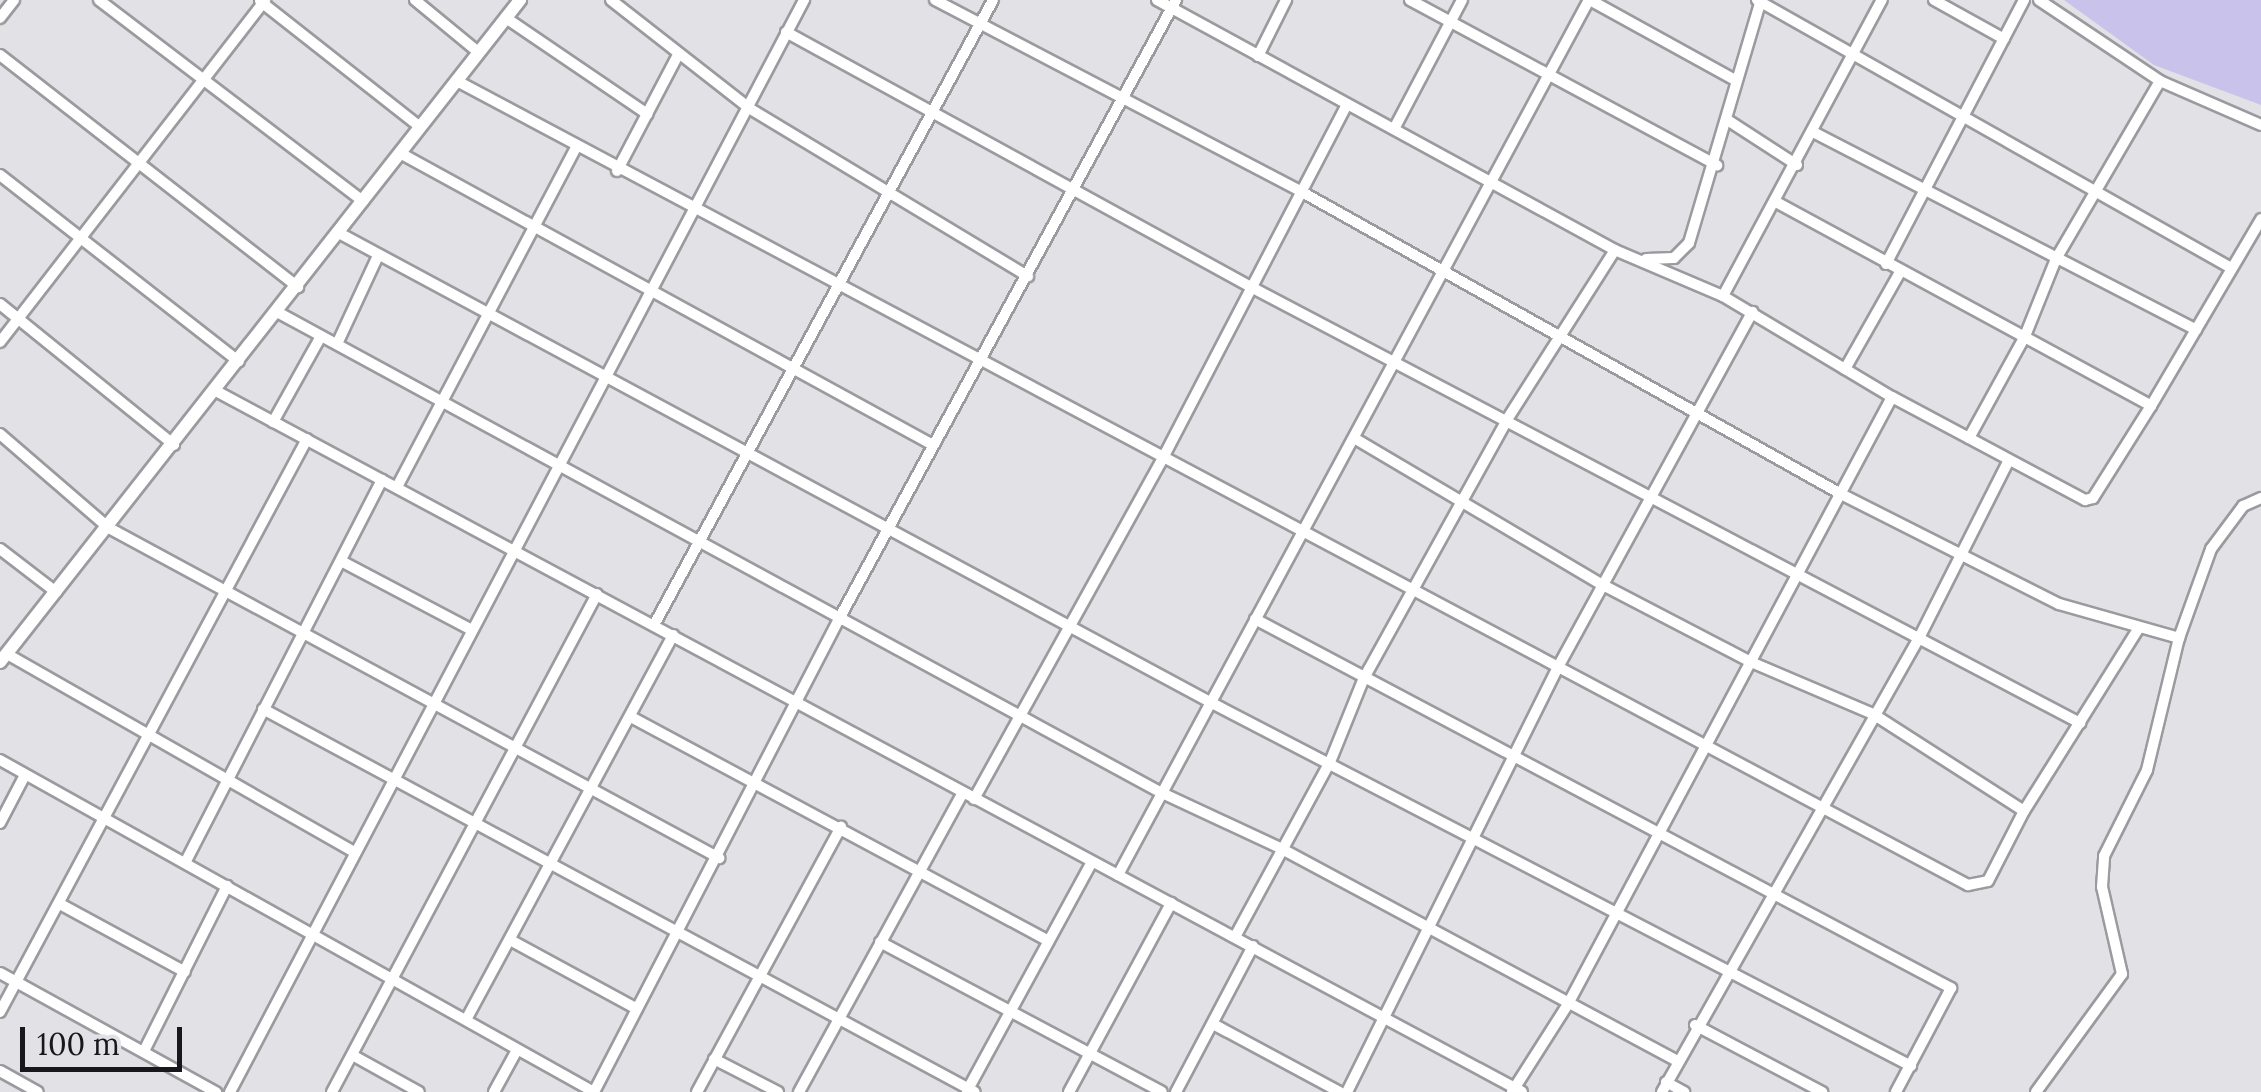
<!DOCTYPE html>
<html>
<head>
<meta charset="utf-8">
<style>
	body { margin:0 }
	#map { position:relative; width:2261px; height:1092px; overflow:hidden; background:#e2e1e6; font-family:Lora,serif }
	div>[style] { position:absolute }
	.green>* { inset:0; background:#c9c3eb }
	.roads { filter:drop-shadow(2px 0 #9a9a9f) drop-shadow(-2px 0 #9a9a9f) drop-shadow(0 2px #9a9a9f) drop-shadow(0 -2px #9a9a9f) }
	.minor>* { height:10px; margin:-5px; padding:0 5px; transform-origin:5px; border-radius:5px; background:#fff }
	.tertiary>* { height:12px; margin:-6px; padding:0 6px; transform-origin:6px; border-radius:6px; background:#fff }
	span { translate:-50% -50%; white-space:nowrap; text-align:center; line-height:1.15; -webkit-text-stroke:8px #e2e1e6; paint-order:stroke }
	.scale { position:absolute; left:20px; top:1027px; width:162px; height:45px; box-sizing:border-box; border:5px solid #18181a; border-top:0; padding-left:12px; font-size:30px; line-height:35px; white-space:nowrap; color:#18181a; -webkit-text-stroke:8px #e2e1e6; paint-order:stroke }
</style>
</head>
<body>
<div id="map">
	<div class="green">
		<div style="clip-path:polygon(2064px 0,2261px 0,2261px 105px,2154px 65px)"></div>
	</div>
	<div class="roads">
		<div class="minor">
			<div style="left:99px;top:0;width:332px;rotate:37.3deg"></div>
			<div style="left:415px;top:0;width:82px;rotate:39.5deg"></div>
			<div style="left:611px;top:0;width:175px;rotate:38deg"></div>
			<div style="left:749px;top:108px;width:326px;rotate:31.1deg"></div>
			<div style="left:935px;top:0;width:414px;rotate:27.6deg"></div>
			<div style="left:1302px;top:192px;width:618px;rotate:29.26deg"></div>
			<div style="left:1841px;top:494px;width:244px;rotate:26.8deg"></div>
			<div style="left:2059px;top:604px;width:125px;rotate:15.8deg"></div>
			<div style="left:1157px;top:0;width:522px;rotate:28.63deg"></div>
			<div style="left:1615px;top:250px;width:117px;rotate:23.1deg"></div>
			<div style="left:1723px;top:296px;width:197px;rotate:30.9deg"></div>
			<div style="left:1892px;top:397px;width:219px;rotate:28.1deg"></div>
			<div style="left:2085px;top:500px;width:8px;rotate:-14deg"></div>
			<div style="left:2093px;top:498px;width:109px;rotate:-57.8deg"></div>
			<div style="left:2151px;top:406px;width:217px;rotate:-59.5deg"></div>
			<div style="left:1410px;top:0;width:349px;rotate:28.3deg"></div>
			<div style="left:1590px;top:0;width:166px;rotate:28.9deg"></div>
			<div style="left:1757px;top:0;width:545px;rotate:29.48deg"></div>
			<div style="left:1934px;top:0;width:80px;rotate:29.1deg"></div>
			<div style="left:2039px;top:0;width:146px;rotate:33.8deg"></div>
			<div style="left:2160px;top:81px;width:110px;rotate:23.5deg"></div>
			<div style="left:260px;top:1px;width:204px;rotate:38.2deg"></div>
			<div style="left:0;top:18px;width:23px;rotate:-52deg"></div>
			<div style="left:506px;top:18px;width:171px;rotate:34.2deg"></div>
			<div style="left:786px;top:32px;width:530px;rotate:28.74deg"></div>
			<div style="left:1251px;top:287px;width:937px;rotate:27.74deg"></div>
			<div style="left:0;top:55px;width:378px;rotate:37.9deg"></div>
			<div style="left:1258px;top:56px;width:63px;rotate:-63.4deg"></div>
			<div style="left:457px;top:81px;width:1712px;rotate:28.02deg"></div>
			<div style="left:1968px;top:885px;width:20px;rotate:-11deg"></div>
			<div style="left:1988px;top:881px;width:79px;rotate:-62.8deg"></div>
			<div style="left:2024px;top:811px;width:215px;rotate:-57.9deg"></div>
			<div style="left:1729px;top:121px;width:81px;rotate:32.9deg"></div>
			<div style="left:1394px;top:129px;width:146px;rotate:-62.2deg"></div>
			<div style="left:1815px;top:133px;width:429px;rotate:27.3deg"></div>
			<div style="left:400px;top:153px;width:608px;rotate:28.72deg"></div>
			<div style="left:617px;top:171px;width:131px;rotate:-62.3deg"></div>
			<div style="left:0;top:175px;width:303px;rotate:38deg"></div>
			<div style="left:1776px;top:202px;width:427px;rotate:28.5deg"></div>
			<div style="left:339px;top:233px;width:989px;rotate:28.3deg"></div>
			<div style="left:1210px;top:702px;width:790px;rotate:27.44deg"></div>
			<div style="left:1646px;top:259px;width:28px;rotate:-2deg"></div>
			<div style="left:1674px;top:258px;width:21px;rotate:-45deg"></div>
			<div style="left:1689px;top:243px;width:253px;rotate:-73.5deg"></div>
			<div style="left:1886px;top:264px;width:298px;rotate:-62.4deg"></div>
			<div style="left:1723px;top:296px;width:336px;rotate:-61.8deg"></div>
			<div style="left:0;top:304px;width:224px;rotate:39deg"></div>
			<div style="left:279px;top:313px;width:1003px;rotate:28.53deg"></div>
			<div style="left:1160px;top:792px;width:135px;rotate:25deg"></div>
			<div style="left:1282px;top:849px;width:446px;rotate:28.2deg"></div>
			<div style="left:0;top:342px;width:433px;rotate:-52.2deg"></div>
			<div style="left:337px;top:344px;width:95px;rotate:-65.1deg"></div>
			<div style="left:1845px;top:369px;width:112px;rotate:-60.4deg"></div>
			<div style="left:216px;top:391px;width:1482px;rotate:28.22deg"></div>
			<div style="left:273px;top:422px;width:98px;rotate:-60.8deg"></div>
			<div style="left:0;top:434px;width:144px;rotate:40.8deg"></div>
			<div style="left:109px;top:528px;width:694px;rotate:28.41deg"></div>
			<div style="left:1354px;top:438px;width:289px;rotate:30.6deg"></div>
			<div style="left:1603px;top:585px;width:167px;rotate:27.5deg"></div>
			<div style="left:1751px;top:662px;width:133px;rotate:23.1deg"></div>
			<div style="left:1873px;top:714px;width:179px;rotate:32.7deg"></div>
			<div style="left:1969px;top:438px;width:116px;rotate:-61.2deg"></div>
			<div style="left:2025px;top:336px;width:83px;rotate:-68.1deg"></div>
			<div style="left:2056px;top:259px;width:206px;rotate:-59.7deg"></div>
			<div style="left:397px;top:487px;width:383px;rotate:-62.2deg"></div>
			<div style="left:0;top:549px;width:71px;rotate:37.5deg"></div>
			<div style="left:341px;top:561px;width:148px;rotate:27.8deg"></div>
			<div style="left:1255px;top:619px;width:788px;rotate:27.93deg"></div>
			<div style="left:1951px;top:988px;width:118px;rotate:117.9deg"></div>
			<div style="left:654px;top:625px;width:711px;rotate:-61.52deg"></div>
			<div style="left:7px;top:654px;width:400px;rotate:29.7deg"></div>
			<div style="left:263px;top:709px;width:808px;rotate:28.28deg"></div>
			<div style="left:631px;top:717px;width:474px;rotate:28.2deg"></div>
			<div style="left:0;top:760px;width:680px;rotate:29.2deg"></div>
			<div style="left:974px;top:799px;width:394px;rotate:-61deg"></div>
			<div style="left:1165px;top:454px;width:394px;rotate:-62.5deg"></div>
			<div style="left:0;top:823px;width:54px;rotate:-62.5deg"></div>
			<div style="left:185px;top:863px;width:431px;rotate:-62.8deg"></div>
			<div style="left:1118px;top:875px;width:994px;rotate:-61.71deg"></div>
			<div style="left:60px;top:904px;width:142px;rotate:28.5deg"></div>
			<div style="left:1236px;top:935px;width:197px;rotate:-61.5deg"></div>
			<div style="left:1330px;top:762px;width:91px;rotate:-68deg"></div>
			<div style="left:1364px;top:678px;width:297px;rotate:-61deg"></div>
			<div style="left:1508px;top:418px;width:199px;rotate:-57.5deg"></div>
			<div style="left:512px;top:941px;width:142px;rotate:28.5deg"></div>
			<div style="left:880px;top:942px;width:319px;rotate:28deg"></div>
			<div style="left:0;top:973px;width:247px;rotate:28.9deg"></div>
			<div style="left:0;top:1012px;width:650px;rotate:-61.82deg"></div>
			<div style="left:467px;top:1018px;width:435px;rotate:-61.7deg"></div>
			<div style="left:1213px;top:1024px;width:144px;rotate:28.2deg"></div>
			<div style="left:1695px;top:1025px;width:144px;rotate:27.8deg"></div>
			<div style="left:144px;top:1051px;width:185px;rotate:-63.3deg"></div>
			<div style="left:354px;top:1056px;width:74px;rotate:29deg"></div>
			<div style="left:714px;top:1059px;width:72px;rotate:27.3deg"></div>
			<div style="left:0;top:1071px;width:43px;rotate:28.9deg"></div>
			<div style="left:1666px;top:1082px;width:21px;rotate:29deg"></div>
			<div style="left:967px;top:1091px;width:261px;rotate:-61.4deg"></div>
			<div style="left:230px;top:1092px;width:1234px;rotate:-62.27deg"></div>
			<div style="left:332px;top:1092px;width:564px;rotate:-61.98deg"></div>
			<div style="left:494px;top:1092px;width:48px;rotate:-61.3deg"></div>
			<div style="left:594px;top:1092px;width:535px;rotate:-62.62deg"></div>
			<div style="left:840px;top:617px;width:703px;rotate:-61.43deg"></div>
			<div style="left:697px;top:1092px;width:302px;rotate:-61.5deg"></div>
			<div style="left:799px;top:1092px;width:341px;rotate:-61.3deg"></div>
			<div style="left:1069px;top:1092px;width:215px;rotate:-61.6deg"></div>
			<div style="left:1176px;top:1092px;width:165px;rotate:-62.2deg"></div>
			<div style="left:1347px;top:1092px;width:474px;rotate:-63.6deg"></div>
			<div style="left:1558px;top:667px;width:405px;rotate:-61.3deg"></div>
			<div style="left:1512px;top:1092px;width:104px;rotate:-57.5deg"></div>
			<div style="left:1568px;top:1004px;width:688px;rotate:-61.91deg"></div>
			<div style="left:1662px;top:1092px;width:524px;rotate:-60.5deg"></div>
			<div style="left:1920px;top:636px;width:197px;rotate:-63.2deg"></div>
			<div style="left:2036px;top:1092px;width:146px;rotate:-53.9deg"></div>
			<div style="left:2122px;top:974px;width:89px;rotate:-102.9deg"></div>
			<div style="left:2102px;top:887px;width:31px;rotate:-86deg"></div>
			<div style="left:2104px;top:856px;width:96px;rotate:-63.4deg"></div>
			<div style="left:2147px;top:770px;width:136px;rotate:-76.4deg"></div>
			<div style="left:2179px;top:638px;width:95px;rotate:-70.2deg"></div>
			<div style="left:2211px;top:549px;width:54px;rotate:-53.3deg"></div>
			<div style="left:2243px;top:506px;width:20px;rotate:-24deg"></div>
		</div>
		<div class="tertiary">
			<div style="left:0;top:662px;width:842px;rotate:-51.85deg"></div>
		</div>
	</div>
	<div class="scale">100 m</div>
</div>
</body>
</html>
